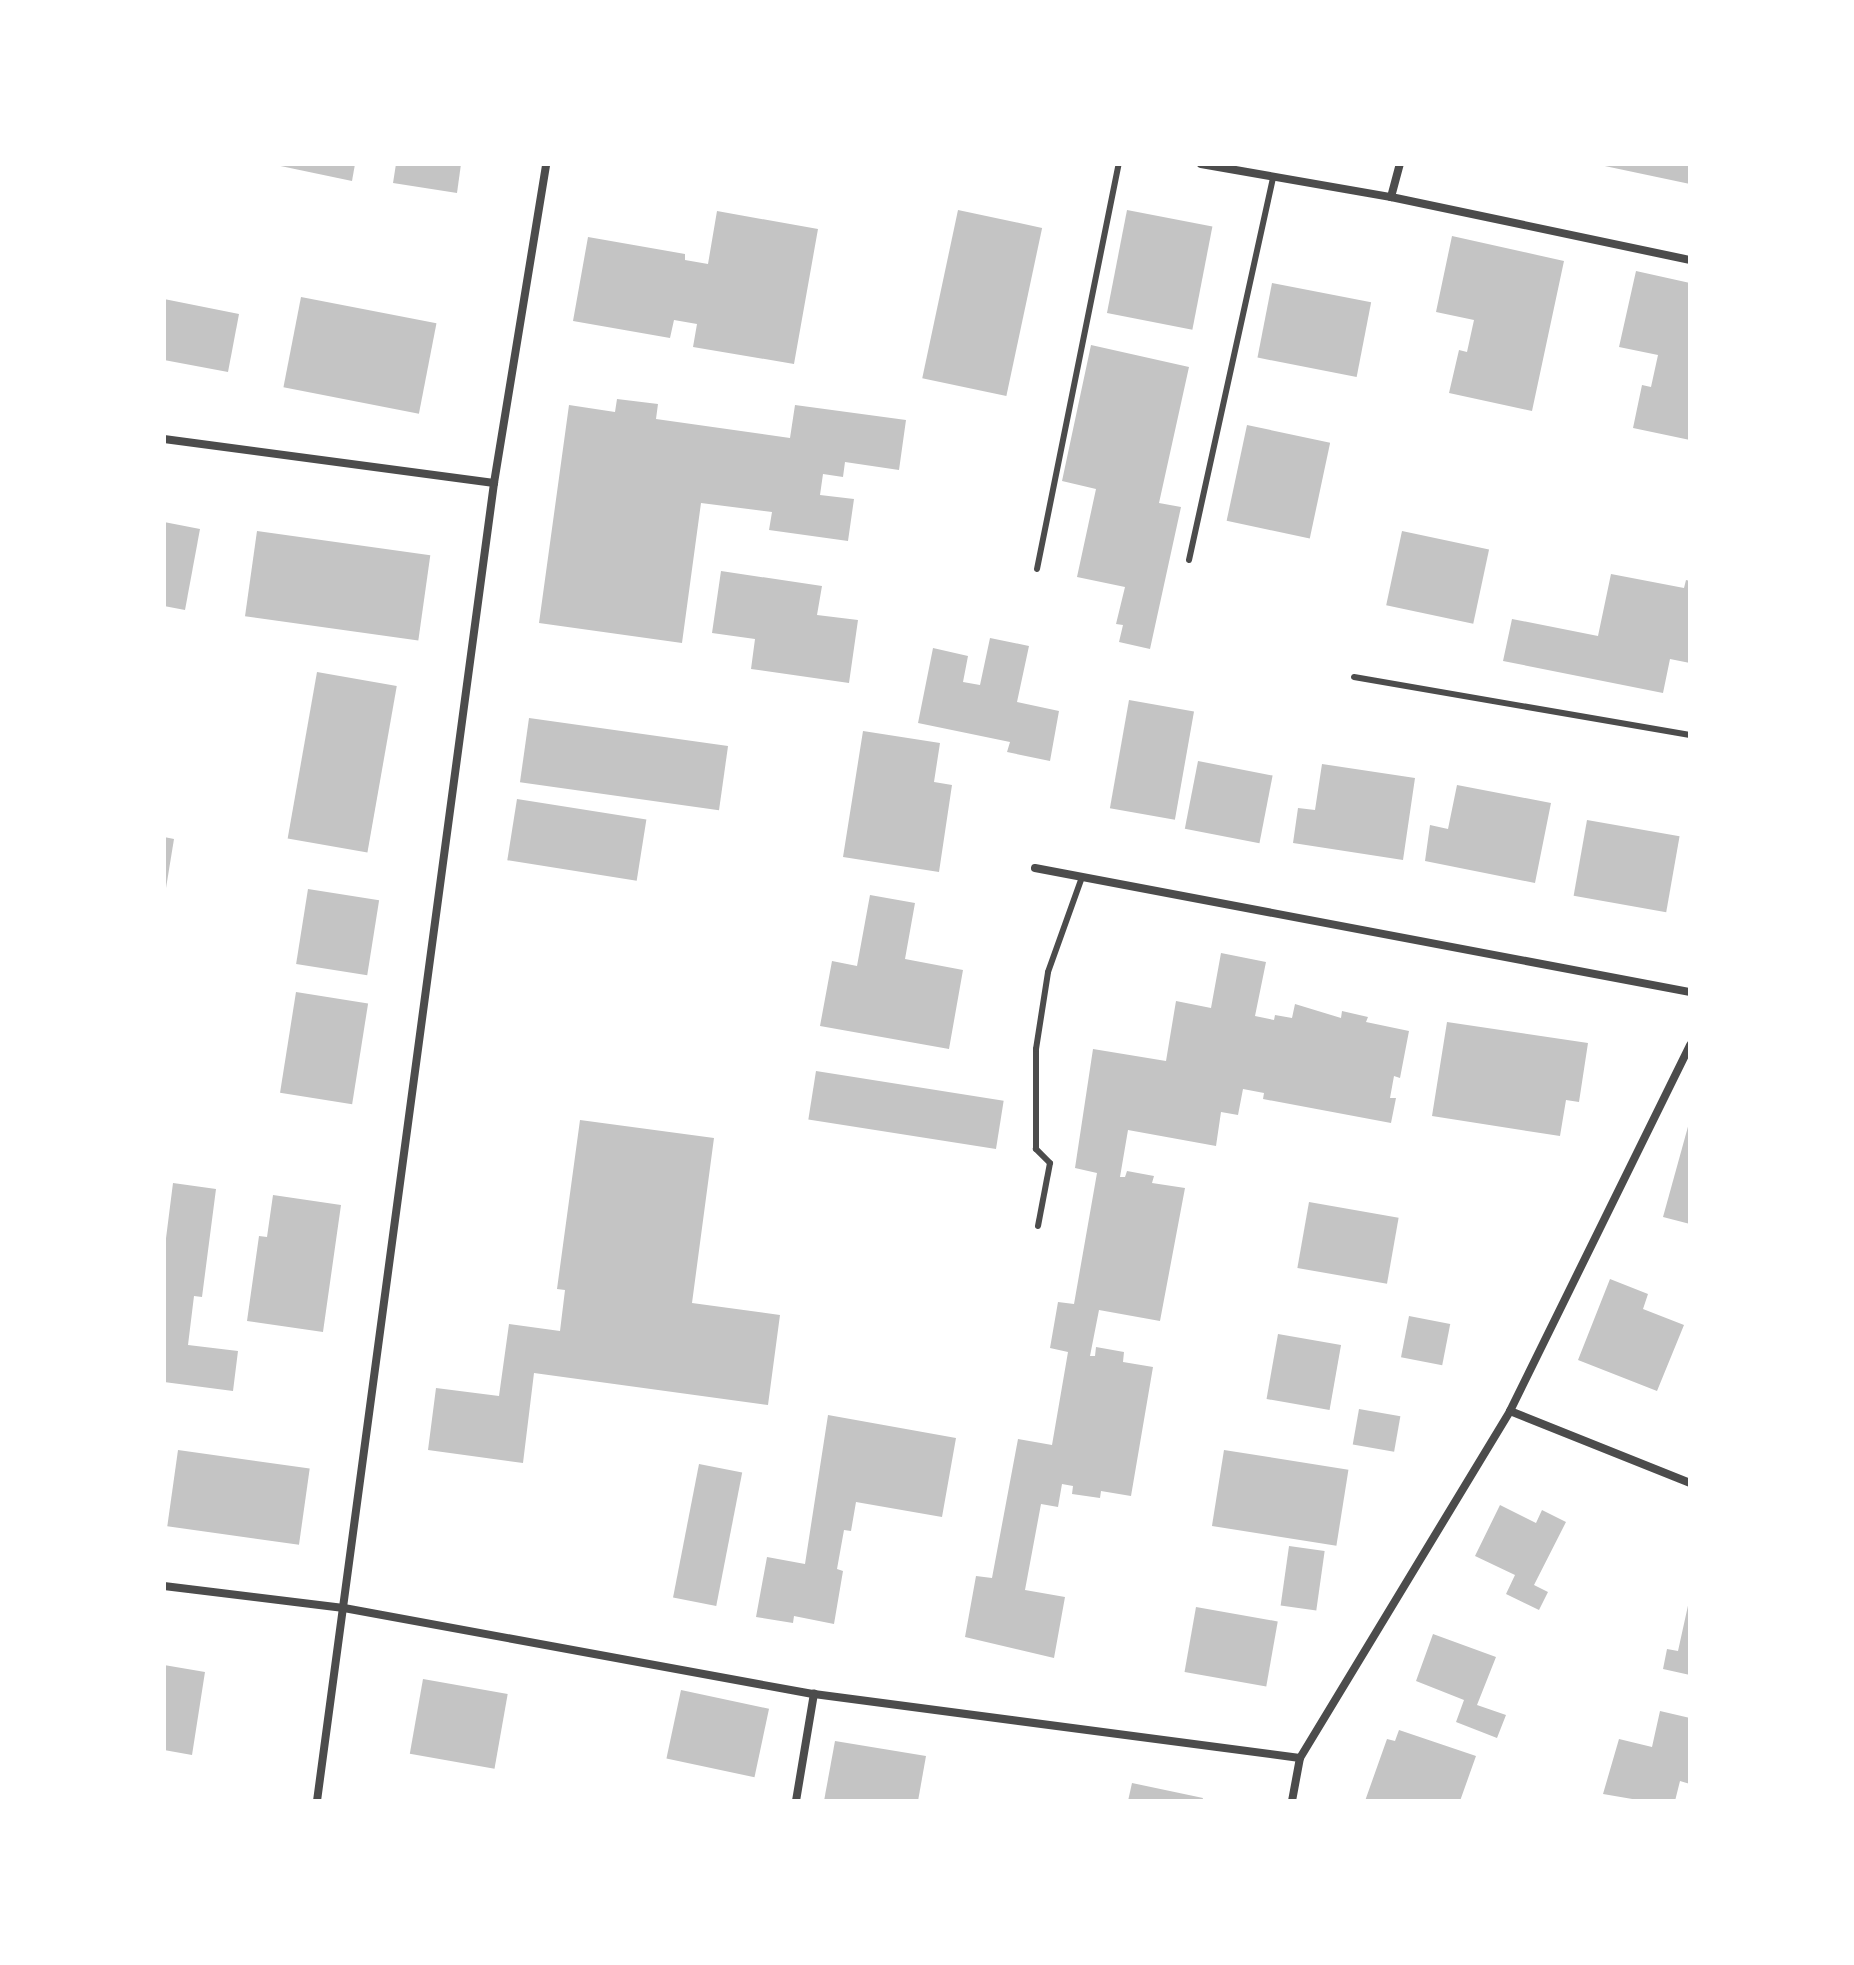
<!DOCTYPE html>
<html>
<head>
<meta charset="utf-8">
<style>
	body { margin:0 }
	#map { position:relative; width:1854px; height:1965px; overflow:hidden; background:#fff; font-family:Montserrat,sans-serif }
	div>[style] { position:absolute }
	.building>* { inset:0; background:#c4c4c4; transform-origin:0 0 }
	.service>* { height:6px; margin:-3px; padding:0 3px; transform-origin:3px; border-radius:3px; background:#4c4c4c }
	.minor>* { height:8px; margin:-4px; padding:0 4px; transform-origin:4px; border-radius:4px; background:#4c4c4c }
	span { translate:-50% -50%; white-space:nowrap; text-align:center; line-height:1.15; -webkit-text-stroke:6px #fff; paint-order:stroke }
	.frame { position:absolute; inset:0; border:166px solid #fff; pointer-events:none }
</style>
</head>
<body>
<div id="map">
	<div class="building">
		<div style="clip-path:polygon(271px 164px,355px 164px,352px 181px)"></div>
		<div style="clip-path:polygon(396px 164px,461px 164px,457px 193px,393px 183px)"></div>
		<div style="clip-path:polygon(1600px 164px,1690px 164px,1690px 184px,1600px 165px)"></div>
		<div style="left:958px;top:210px;width:86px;height:172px;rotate:12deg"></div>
		<div style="left:1127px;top:210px;width:87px;height:105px;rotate:11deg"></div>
		<div style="clip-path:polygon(717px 211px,818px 229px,794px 364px,693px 347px,697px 324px,674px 320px,670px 338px,573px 321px,588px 237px,685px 254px,685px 260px,708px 264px)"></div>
		<div style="clip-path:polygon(1452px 236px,1564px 261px,1532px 411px,1449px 393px,1459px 350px,1467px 352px,1474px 320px,1436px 312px)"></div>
		<div style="clip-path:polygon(1636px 271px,1690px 283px,1690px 440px,1633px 428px,1642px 385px,1651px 387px,1658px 355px,1619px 347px)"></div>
		<div style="left:1272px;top:283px;width:101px;height:76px;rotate:11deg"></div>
		<div style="left:301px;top:297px;width:138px;height:92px;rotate:11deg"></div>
		<div style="clip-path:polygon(164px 299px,239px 314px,228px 372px,164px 360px)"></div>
		<div style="clip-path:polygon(1091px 345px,1189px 367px,1159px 503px,1181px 507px,1150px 649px,1119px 642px,1123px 625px,1116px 624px,1125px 587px,1077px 577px,1096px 489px,1062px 481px)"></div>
		<div style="clip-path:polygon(617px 399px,658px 404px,656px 419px,790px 438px,795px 405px,906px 420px,899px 470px,845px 462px,843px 477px,823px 474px,820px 495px,854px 499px,848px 541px,769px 530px,772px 512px,701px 503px,682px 643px,539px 623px,569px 405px,615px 412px)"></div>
		<div style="left:1247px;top:425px;width:85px;height:98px;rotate:12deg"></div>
		<div style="clip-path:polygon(164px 522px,200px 529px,185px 610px,164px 606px)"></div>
		<div style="left:257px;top:531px;width:175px;height:86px;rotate:8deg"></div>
		<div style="left:1402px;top:531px;width:89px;height:76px;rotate:12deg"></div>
		<div style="clip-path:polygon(721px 571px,822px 586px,817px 615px,858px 620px,849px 683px,751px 669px,755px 639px,712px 633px)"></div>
		<div style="clip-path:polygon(1611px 574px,1684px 588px,1686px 580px,1690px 581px,1690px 663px,1670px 659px,1663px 693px,1503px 661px,1512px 619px,1598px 636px)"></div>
		<div style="clip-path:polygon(990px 638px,1029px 646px,1017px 702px,1059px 711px,1050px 761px,1007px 752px,1010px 742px,918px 723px,933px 648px,968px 656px,963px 682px,980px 685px)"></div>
		<div style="left:317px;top:672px;width:81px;height:169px;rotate:10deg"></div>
		<div style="left:1129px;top:700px;width:66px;height:110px;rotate:10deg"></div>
		<div style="left:529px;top:718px;width:201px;height:65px;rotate:8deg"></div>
		<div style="clip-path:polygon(863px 731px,940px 743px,934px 782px,952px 785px,939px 872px,843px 857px)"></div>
		<div style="left:1198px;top:761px;width:76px;height:69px;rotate:11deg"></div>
		<div style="clip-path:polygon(1322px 764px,1415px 778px,1403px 860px,1293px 843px,1298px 808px,1315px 810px)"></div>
		<div style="clip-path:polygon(1457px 785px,1551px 803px,1535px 883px,1425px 861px,1430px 825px,1448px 829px)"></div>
		<div style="left:517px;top:799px;width:131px;height:62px;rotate:9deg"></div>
		<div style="left:1587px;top:820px;width:94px;height:77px;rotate:10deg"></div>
		<div style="clip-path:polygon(164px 837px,174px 839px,166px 888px,164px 888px)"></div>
		<div style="left:308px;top:889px;width:72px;height:76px;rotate:9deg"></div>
		<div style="clip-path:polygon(870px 895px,915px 903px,905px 959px,963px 970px,949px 1049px,820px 1026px,832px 961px,857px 966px)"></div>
		<div style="clip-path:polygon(1221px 953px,1266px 962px,1255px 1016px,1274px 1020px,1275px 1015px,1292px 1018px,1295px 1004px,1341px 1018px,1342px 1011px,1368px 1017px,1366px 1022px,1409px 1031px,1400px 1078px,1394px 1076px,1390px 1098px,1396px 1098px,1391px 1123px,1263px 1099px,1264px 1093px,1243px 1089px,1238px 1115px,1221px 1112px,1216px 1146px,1128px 1130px,1120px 1177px,1125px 1177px,1127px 1171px,1154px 1176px,1152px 1183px,1185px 1188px,1160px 1321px,1099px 1310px,1090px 1356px,1095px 1356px,1096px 1347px,1124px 1352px,1123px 1362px,1153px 1367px,1131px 1496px,1101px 1491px,1100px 1498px,1072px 1494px,1073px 1486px,1062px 1484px,1058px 1507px,1041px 1504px,1025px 1590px,1065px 1597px,1054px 1658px,965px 1637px,976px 1576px,992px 1578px,1018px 1439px,1052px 1445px,1068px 1352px,1050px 1348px,1058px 1302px,1074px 1304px,1097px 1173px,1075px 1168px,1093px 1049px,1166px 1061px,1176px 1001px,1211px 1008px)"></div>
		<div style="left:296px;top:992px;width:73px;height:102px;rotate:9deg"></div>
		<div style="clip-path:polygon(1447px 1022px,1588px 1043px,1579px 1102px,1566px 1100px,1560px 1136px,1432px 1116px)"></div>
		<div style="left:816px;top:1071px;width:190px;height:49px;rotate:9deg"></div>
		<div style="clip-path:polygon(580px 1120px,714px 1138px,692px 1303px,780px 1315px,768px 1405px,534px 1373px,523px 1463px,428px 1450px,436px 1388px,499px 1396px,509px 1324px,560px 1331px,565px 1290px,557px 1289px)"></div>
		<div style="clip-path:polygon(1689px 1123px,1690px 1123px,1690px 1224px,1663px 1217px)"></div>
		<div style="clip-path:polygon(173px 1183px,216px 1189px,202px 1297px,194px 1296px,188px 1345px,238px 1351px,233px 1391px,164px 1382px,164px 1254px)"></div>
		<div style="clip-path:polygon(273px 1195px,341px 1205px,323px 1332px,247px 1321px,259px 1236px,267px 1237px)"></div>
		<div style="left:1309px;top:1202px;width:91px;height:67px;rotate:10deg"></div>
		<div style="clip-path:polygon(1610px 1279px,1648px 1294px,1643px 1309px,1684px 1325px,1657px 1391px,1578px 1360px)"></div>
		<div style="left:1409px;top:1316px;width:42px;height:42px;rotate:11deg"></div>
		<div style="left:1278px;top:1334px;width:64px;height:66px;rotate:10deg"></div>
		<div style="left:1359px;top:1409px;width:42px;height:36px;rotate:10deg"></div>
		<div style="clip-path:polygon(828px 1415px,956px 1438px,942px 1517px,856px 1502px,851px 1531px,844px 1530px,837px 1569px,843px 1571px,834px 1624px,794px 1616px,793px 1623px,756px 1617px,767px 1557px,805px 1564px)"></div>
		<div style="left:178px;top:1450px;width:133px;height:77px;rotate:8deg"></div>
		<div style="left:1224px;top:1450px;width:126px;height:77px;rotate:9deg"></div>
		<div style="left:699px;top:1464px;width:44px;height:136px;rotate:11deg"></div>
		<div style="clip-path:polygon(1500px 1505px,1536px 1523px,1542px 1510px,1566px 1522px,1534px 1585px,1548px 1592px,1539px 1610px,1506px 1594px,1515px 1575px,1475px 1556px)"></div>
		<div style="left:1289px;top:1546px;width:36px;height:60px;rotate:8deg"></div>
		<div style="clip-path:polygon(1689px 1601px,1690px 1601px,1690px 1675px,1663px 1669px,1667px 1649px,1678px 1651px)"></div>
		<div style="left:1196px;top:1607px;width:83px;height:66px;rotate:10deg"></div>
		<div style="clip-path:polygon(1433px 1634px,1496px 1657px,1477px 1705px,1506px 1715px,1497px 1738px,1456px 1722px,1464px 1700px,1416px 1681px)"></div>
		<div style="clip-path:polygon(164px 1665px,205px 1672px,192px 1755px,164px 1750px)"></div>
		<div style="left:423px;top:1679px;width:86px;height:76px;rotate:10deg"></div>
		<div style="left:681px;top:1690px;width:90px;height:70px;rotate:12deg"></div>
		<div style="clip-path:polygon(1660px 1711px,1690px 1718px,1690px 1784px,1680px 1781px,1675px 1801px,1644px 1801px,1603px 1794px,1619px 1739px,1652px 1747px)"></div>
		<div style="clip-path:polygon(1399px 1730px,1476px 1756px,1460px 1801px,1365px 1801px,1387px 1739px,1395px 1741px)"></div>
		<div style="clip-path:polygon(835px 1741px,926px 1756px,918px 1801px,824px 1801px)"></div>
		<div style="clip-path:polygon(1132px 1783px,1203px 1798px,1202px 1801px,1128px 1801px)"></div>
	</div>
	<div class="service">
		<div style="left:1189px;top:560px;width:392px;rotate:-77.6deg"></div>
		<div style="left:1037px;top:569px;width:413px;rotate:-78.6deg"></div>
		<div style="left:1354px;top:677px;width:341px;rotate:9.8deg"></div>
		<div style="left:1038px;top:1226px;width:64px;rotate:-79.2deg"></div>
		<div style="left:1050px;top:1163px;width:20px;rotate:-135deg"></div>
		<div style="left:1036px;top:1149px;width:100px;rotate:-90deg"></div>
		<div style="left:1036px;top:1049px;width:78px;rotate:-81.1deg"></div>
		<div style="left:1048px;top:972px;width:101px;rotate:-70.3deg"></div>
	</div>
	<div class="minor">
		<div style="left:1201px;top:164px;width:193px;rotate:9.9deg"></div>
		<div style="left:1391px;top:197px;width:306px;rotate:11.9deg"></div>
		<div style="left:1391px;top:197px;width:34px;rotate:-75deg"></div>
		<div style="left:164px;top:439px;width:333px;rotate:7.6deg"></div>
		<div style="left:1035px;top:868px;width:667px;rotate:10.72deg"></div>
		<div style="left:1510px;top:1411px;width:194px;rotate:21.8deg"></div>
		<div style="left:164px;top:1586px;width:181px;rotate:7deg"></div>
		<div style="left:344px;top:1608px;width:478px;rotate:10.4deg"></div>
		<div style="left:814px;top:1694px;width:490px;rotate:7.5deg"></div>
		<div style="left:317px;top:1801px;width:1330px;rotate:-82.35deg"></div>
		<div style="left:494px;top:483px;width:323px;rotate:-80.7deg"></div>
		<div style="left:796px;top:1801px;width:109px;rotate:-80.5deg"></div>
		<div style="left:1292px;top:1801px;width:44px;rotate:-79.5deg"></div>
		<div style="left:1300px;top:1758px;width:406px;rotate:-58.8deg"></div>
		<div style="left:1510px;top:1411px;width:408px;rotate:-63.8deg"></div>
	</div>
	<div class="frame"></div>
</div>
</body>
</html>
